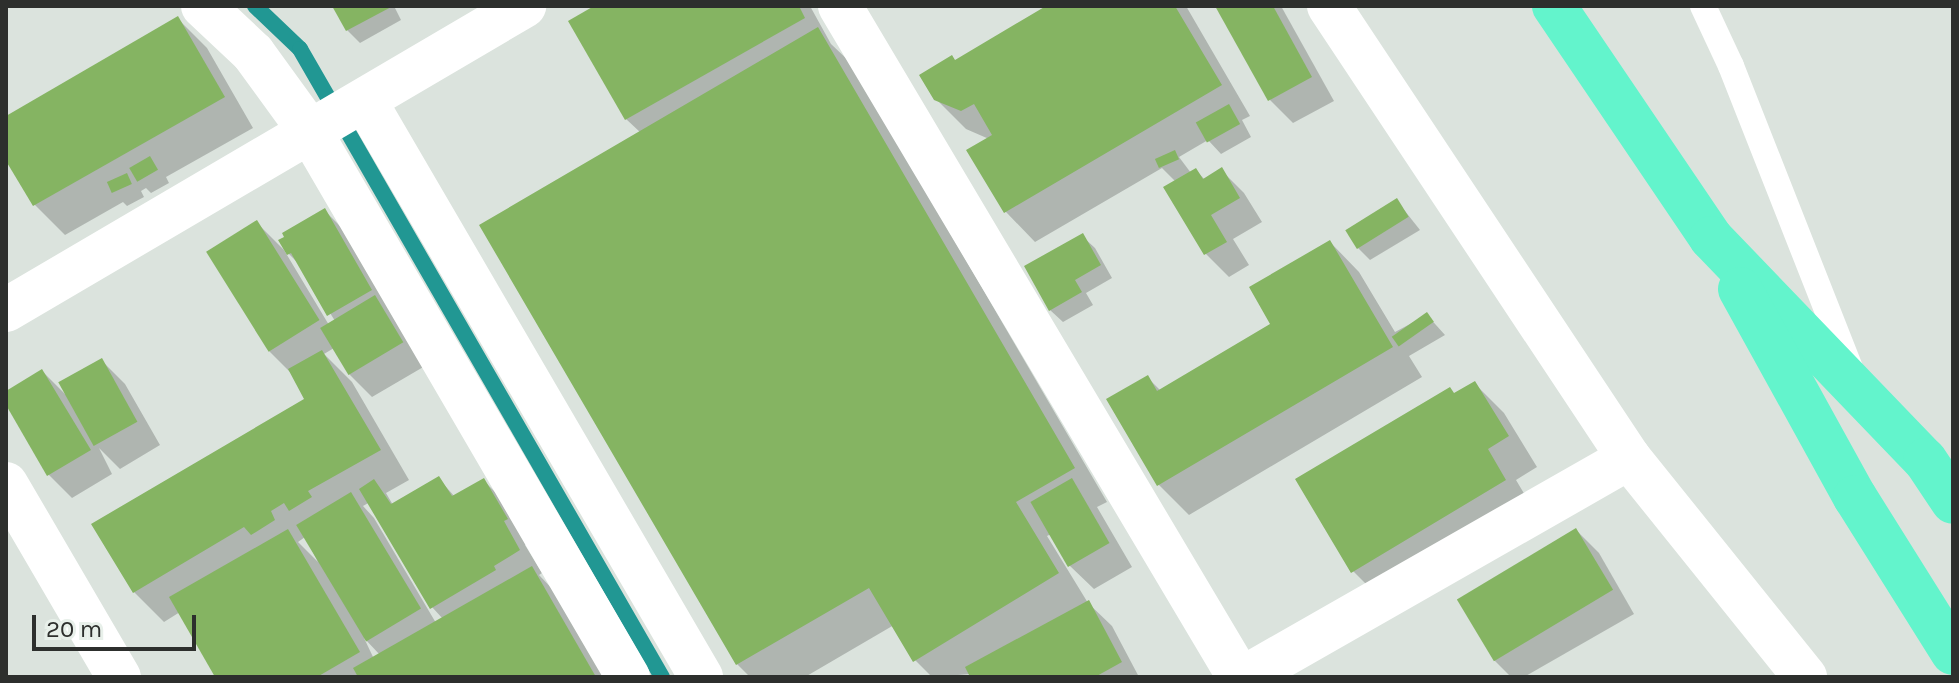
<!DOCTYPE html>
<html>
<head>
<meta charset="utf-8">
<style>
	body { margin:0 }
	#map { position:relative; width:1959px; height:683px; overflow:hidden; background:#dbe3dd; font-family:Karla,sans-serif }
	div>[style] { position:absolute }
	.shadow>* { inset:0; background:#0003 }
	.stream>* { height:16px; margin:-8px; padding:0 8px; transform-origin:8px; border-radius:8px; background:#219793 }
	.building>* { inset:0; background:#85b462; transform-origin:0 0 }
	.lane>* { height:26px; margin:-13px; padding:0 13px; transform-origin:13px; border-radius:13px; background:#fff }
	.street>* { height:44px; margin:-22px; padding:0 22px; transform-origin:22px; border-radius:22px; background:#fff }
	.highway>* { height:44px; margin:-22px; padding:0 22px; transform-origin:22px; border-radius:22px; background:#63f4cc }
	span { translate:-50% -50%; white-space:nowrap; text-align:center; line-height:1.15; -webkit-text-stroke:8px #e8f0ea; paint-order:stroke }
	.frame { position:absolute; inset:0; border:8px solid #2d2f2d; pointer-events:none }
	.scale { position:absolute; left:32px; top:615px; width:164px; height:36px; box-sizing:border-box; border:4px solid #2d2f2d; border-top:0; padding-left:10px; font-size:24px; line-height:28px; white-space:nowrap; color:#2d2f2d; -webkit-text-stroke:6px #e8f0ea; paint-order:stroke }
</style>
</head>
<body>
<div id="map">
	<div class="shadow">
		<div style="clip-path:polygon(334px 6px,394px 6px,401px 20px,360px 43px,347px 30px)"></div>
		<div style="clip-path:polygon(598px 6px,810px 6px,831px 44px,851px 63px,1107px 502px,1097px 507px,1132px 567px,1094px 589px,1070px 566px,1051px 534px,1047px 536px,1088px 603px,1112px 626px,1139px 677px,973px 677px,971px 674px,932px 677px,915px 660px,894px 625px,805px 677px,750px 677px,737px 664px,641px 133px,626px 119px)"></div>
		<div style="clip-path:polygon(1050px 6px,1186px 6px,1250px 116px,1242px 120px,1251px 137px,1221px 154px,1208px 140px,1179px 157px,1191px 173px,1196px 170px,1205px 180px,1221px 170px,1244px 193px,1262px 222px,1233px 239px,1249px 265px,1229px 277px,1206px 254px,1166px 188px,1176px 182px,1162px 168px,1035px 242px,1006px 212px,989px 139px,966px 129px,935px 98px,956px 62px)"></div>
		<div style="clip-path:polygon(1218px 6px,1281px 6px,1334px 101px,1293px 123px,1270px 100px)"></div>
		<div style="clip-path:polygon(178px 19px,207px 48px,253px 128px,166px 177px,169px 183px,151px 193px,146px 188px,141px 191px,144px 197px,127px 206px,123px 202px,65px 235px,35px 205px,6px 158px,6px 118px)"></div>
		<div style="clip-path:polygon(1397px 201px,1420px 230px,1370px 260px,1358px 248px)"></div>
		<div style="clip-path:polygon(evenodd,325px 211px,348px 234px,425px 366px,372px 397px,349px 374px,334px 348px,324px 354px,352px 382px,409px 480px,386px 493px,393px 505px,439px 479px,455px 497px,484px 481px,507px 504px,529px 542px,525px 545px,542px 573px,539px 575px,561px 598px,607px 677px,217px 677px,180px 612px,164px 622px,134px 592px,306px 400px,292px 374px,269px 351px,257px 223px,284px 250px,329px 325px,335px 321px,301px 266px,286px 251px,325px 211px,370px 502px,432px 607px,443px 619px,436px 623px,374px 518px,363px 506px,370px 502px,325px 211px,305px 537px,318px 562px,298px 542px,305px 537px,325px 211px,364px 638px,380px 655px,374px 659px,364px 638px)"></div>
		<div style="clip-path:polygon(1082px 236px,1095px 248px,1112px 278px,1086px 293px,1093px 305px,1063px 322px,1050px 310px)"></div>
		<div style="clip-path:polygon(1330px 242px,1359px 272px,1395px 332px,1427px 315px,1445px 335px,1409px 356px,1422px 377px,1189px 515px,1159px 485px,1109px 400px,1147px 377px,1161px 391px,1273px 325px)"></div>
		<div style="clip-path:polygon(102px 361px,125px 384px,160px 445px,120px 469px,99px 448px,112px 474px,72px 498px,49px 475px,6px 401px,6px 393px,42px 371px,66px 395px)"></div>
		<div style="clip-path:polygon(1474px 383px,1504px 413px,1537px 467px,1516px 480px,1534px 510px,1383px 601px,1353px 571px,1455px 394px)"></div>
		<div style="clip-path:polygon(1576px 530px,1599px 553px,1634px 614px,1524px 677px,1511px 677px,1493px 659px)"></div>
	</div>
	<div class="stream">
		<div style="left:255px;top:6px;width:62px;rotate:43.7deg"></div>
		<div style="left:300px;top:49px;width:725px;rotate:60.04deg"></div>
	</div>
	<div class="building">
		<div style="clip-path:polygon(332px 6px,393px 6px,346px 31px)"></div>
		<div style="clip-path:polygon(594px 6px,799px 6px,805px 18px,625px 120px,568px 21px)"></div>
		<div style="clip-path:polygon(1046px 6px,1175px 6px,1222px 85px,1004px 213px,966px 150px,992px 135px,974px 104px,961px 111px,934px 100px,919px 75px,952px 55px,955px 60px)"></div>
		<div style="clip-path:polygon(1215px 6px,1273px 6px,1312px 77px,1268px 101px)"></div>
		<div style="clip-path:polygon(178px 16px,225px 97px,33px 206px,6px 161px,6px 116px)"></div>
		<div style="clip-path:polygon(818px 27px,1075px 468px,1016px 502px,1059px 573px,913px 662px,869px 588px,736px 665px,479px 225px)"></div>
		<div style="left:1229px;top:104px;width:23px;height:38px;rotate:61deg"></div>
		<div style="left:1175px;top:150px;width:10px;height:22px;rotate:66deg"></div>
		<div style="left:150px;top:156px;width:16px;height:24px;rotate:60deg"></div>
		<div style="clip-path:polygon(1222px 167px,1240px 198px,1211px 215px,1227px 242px,1204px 255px,1163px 187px,1196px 168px,1203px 179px)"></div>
		<div style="left:127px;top:173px;width:12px;height:22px;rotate:66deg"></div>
		<div style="left:1397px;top:198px;width:22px;height:61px;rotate:58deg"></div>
		<div style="clip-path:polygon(325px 208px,372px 290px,327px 316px,291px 253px,287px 255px,278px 240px,284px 237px,282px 233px)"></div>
		<div style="left:257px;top:220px;width:118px;height:60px;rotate:58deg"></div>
		<div style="clip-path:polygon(1083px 233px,1101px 265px,1075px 280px,1082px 292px,1049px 311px,1024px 266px)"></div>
		<div style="clip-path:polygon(1330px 240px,1393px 347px,1157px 486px,1106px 399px,1148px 375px,1157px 391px,1270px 324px,1249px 287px)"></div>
		<div style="left:375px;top:295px;width:55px;height:64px;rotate:59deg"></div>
		<div style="left:1427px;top:312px;width:12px;height:43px;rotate:55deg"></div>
		<div style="clip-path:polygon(322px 350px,381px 450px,308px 491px,312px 497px,289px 511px,284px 503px,271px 511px,275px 520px,251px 535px,244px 527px,133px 593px,91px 524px,304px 399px,288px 369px)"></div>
		<div style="left:102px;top:358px;width:73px;height:50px;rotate:61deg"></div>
		<div style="clip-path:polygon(42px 369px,91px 450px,47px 476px,6px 405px,6px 391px)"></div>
		<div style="clip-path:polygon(1475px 381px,1509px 436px,1488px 449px,1506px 480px,1351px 573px,1295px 479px,1450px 387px,1454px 393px)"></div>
		<div style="clip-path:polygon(439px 476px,452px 496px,484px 478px,508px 519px,504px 521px,520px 550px,494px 566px,496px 570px,430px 609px,359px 489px,374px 479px,391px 504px)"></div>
		<div style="left:1072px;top:478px;width:75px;height:48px;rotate:60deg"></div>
		<div style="left:351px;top:492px;width:136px;height:64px;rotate:59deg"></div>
		<div style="left:1576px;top:528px;width:72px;height:139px;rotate:59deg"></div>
		<div style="clip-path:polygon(288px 529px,360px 652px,317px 677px,215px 677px,169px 597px)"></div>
		<div style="clip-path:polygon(532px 566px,596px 677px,358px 677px,353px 668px)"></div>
		<div style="clip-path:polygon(1089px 600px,1122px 662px,1095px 677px,970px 677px,965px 667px)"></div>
	</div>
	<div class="lane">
		<div style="left:1703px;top:6px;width:66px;rotate:65deg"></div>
		<div style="left:1731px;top:66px;width:327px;rotate:68.5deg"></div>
	</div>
	<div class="street">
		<div style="left:203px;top:6px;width:69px;rotate:43.2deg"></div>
		<div style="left:253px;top:53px;width:95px;rotate:54deg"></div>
		<div style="left:309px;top:130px;width:633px;rotate:59.75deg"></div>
		<div style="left:840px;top:6px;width:781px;rotate:59.26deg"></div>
		<div style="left:1329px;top:6px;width:542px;rotate:56.43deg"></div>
		<div style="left:1629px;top:458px;width:281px;rotate:51.2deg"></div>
		<div style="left:365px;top:101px;width:667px;rotate:59.74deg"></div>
		<div style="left:6px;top:310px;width:601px;rotate:-30.41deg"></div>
		<div style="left:6px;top:484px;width:224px;rotate:59.7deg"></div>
		<div style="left:1245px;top:677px;width:442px;rotate:-29.7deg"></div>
	</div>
	<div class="highway">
		<div style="left:1554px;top:6px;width:280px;rotate:55.9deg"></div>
		<div style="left:1711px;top:238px;width:308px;rotate:46.1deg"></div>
		<div style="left:1925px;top:460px;width:50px;rotate:56.3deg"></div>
		<div style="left:1740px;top:289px;width:238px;rotate:61.1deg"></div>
		<div style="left:1855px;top:497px;width:184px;rotate:57.9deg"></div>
	</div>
	<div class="frame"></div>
	<div class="scale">20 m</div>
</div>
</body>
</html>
